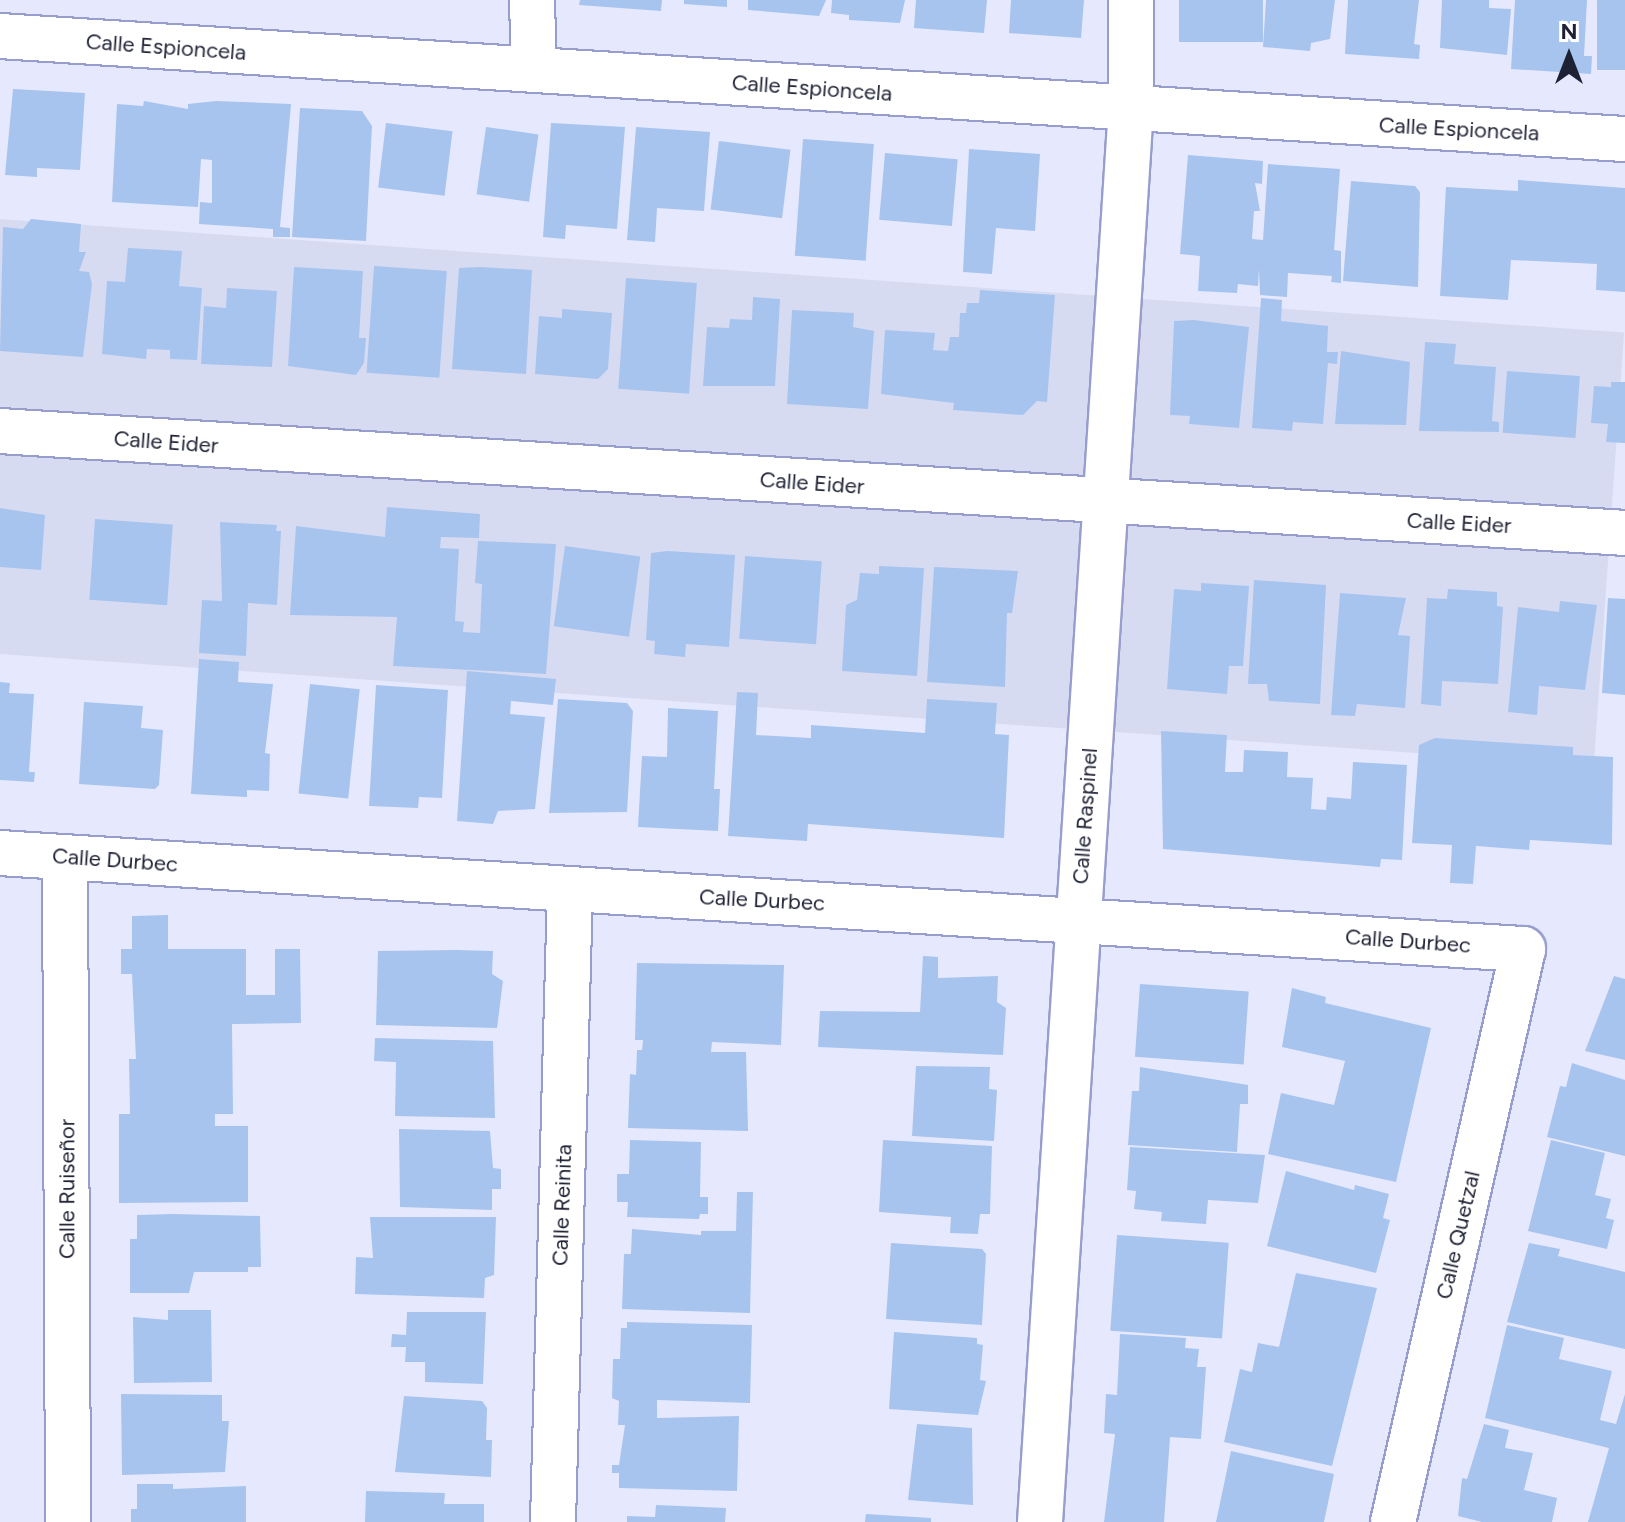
<!DOCTYPE html>
<html>
<head>
<meta charset="utf-8">
<style>
	body { margin:0 }
	#map { position:relative; width:1625px; height:1522px; overflow:hidden; background:#e6e9fd; font-family:Figtree,sans-serif }
	div>[style] { position:absolute }
	.built>* { inset:0; background:#d7dbf2; transform-origin:0 0 }
	.building>* { inset:0; background:#a7c4ef; transform-origin:0 0 }
	.roads { filter:drop-shadow(2px 0 #979dcc) drop-shadow(-2px 0 #979dcc) drop-shadow(0 2px #979dcc) drop-shadow(0 -2px #979dcc) }
	.minor>* { height:44px; margin:-22px; padding:0 22px; transform-origin:22px; border-radius:22px; background:#fff }
	span { translate:-50% -50%; white-space:nowrap; text-align:center; line-height:1.15; -webkit-text-stroke:7px #fff; paint-order:stroke }
	.street-label { font-size:22px; color:#1e2133 }
	.north { position:absolute; left:1529px; top:16px; width:80px; height:80px; -webkit-text-stroke:6px #fff; paint-order:stroke; rotate:0deg; font-size:22px; font-weight:700; line-height:32px; text-align:center; color:#1e2133 }
	.north::after { content:''; display:block; margin:auto; width:28px; height:36px; background:#1e2133; clip-path:polygon(50% 0,100% 100%,50% 72%,0 100%) }
</style>
</head>
<body>
<div id="map">
	<div class="built">
		<div style="left:0;top:219px;width:1628px;height:434px;rotate:4deg"></div>
	</div>
	<div class="building">
		<div style="clip-path:polygon(580px 0,662px 0,661px 11px,579px 5px)"></div>
		<div style="clip-path:polygon(684px 0,727px 0,727px 7px,684px 4px)"></div>
		<div style="clip-path:polygon(748px 0,826px 0,819px 16px,748px 10px)"></div>
		<div style="clip-path:polygon(832px 0,905px 0,900px 23px,849px 20px,849px 15px,831px 13px)"></div>
		<div style="clip-path:polygon(916px 0,987px 0,984px 33px,914px 28px)"></div>
		<div style="clip-path:polygon(1011px 0,1084px 0,1081px 38px,1009px 33px)"></div>
		<div style="left:1179px;top:0;width:84px;height:42px"></div>
		<div style="clip-path:polygon(1266px 0,1335px 0,1330px 39px,1311px 43px,1310px 51px,1263px 47px)"></div>
		<div style="clip-path:polygon(1348px 0,1419px 0,1414px 44px,1420px 45px,1419px 59px,1345px 54px)"></div>
		<div style="clip-path:polygon(1442px 0,1489px 0,1489px 8px,1511px 9px,1507px 55px,1440px 48px)"></div>
		<div style="clip-path:polygon(1515px 0,1587px 0,1584px 56px,1592px 56px,1591px 74px,1511px 69px)"></div>
		<div style="left:1597px;top:0;width:28px;height:70px"></div>
		<div style="clip-path:polygon(13px 89px,85px 93px,80px 170px,37px 168px,37px 177px,5px 175px)"></div>
		<div style="clip-path:polygon(144px 101px,188px 109px,188px 104px,216px 101px,291px 104px,280px 227px,290px 228px,290px 237px,273px 237px,273px 229px,199px 224px,200px 202px,212px 203px,212px 160px,201px 159px,198px 207px,112px 202px,117px 104px,143px 106px)"></div>
		<div style="clip-path:polygon(300px 108px,362px 111px,372px 126px,366px 241px,292px 237px)"></div>
		<div style="left:386px;top:123px;width:67px;height:65px;rotate:7deg"></div>
		<div style="clip-path:polygon(551px 123px,625px 127px,617px 229px,566px 225px,565px 239px,543px 237px)"></div>
		<div style="left:486px;top:127px;width:53px;height:68px;rotate:8deg"></div>
		<div style="clip-path:polygon(636px 127px,710px 132px,704px 211px,657px 208px,655px 242px,627px 240px)"></div>
		<div style="left:803px;top:139px;width:71px;height:117px;rotate:4deg"></div>
		<div style="left:719px;top:141px;width:72px;height:69px;rotate:7deg"></div>
		<div style="clip-path:polygon(969px 149px,1040px 154px,1035px 231px,996px 228px,992px 274px,963px 272px)"></div>
		<div style="left:885px;top:153px;width:73px;height:67px;rotate:5deg"></div>
		<div style="clip-path:polygon(1188px 155px,1263px 161px,1262px 184px,1255px 183px,1260px 211px,1254px 211px,1252px 239px,1263px 240px,1268px 164px,1340px 169px,1334px 250px,1341px 251px,1341px 283px,1331px 282px,1332px 276px,1288px 273px,1287px 297px,1260px 295px,1259px 269px,1258px 286px,1238px 284px,1237px 293px,1198px 291px,1200px 256px,1180px 254px)"></div>
		<div style="clip-path:polygon(1518px 180px,1625px 188px,1625px 292px,1596px 290px,1597px 264px,1511px 260px,1508px 300px,1440px 296px,1446px 187px,1518px 191px)"></div>
		<div style="clip-path:polygon(1351px 181px,1415px 186px,1420px 192px,1418px 287px,1343px 281px)"></div>
		<div style="clip-path:polygon(31px 219px,81px 224px,79px 252px,86px 252px,79px 271px,89px 272px,92px 284px,83px 357px,0 351px,3px 227px,23px 229px)"></div>
		<div style="clip-path:polygon(128px 248px,182px 251px,179px 286px,202px 288px,197px 360px,170px 359px,170px 350px,147px 349px,146px 359px,102px 354px,107px 281px,125px 282px)"></div>
		<div style="left:374px;top:266px;width:73px;height:107px;rotate:4deg"></div>
		<div style="clip-path:polygon(294px 267px,363px 271px,359px 338px,366px 338px,364px 363px,356px 375px,288px 366px)"></div>
		<div style="clip-path:polygon(480px 267px,532px 270px,526px 374px,452px 369px,459px 268px)"></div>
		<div style="left:626px;top:278px;width:71px;height:111px;rotate:4deg"></div>
		<div style="clip-path:polygon(227px 288px,277px 291px,272px 367px,201px 364px,204px 306px,226px 308px)"></div>
		<div style="clip-path:polygon(980px 290px,1055px 295px,1047px 402px,1037px 401px,1023px 415px,953px 410px,954px 403px,881px 394px,885px 330px,935px 333px,933px 350px,948px 351px,950px 337px,959px 337px,960px 313px,966px 313px,967px 303px,979px 303px)"></div>
		<div style="clip-path:polygon(753px 297px,780px 299px,775px 386px,703px 386px,707px 327px,729px 328px,730px 319px,752px 320px)"></div>
		<div style="clip-path:polygon(1261px 298px,1282px 300px,1281px 321px,1328px 326px,1327px 352px,1338px 352px,1337px 364px,1328px 363px,1323px 424px,1293px 422px,1292px 431px,1252px 428px)"></div>
		<div style="clip-path:polygon(562px 309px,612px 313px,608px 369px,598px 379px,535px 374px,539px 316px,562px 318px)"></div>
		<div style="clip-path:polygon(792px 310px,854px 313px,853px 327px,874px 331px,868px 409px,787px 404px)"></div>
		<div style="clip-path:polygon(1194px 320px,1249px 327px,1239px 428px,1189px 424px,1190px 416px,1170px 415px,1174px 321px)"></div>
		<div style="clip-path:polygon(1425px 342px,1456px 344px,1454px 364px,1496px 367px,1492px 421px,1499px 422px,1499px 432px,1419px 431px)"></div>
		<div style="clip-path:polygon(1341px 351px,1410px 362px,1406px 425px,1335px 424px)"></div>
		<div style="left:1507px;top:371px;width:73px;height:62px;rotate:4deg"></div>
		<div style="clip-path:polygon(1611px 382px,1625px 382px,1625px 443px,1606px 442px,1608px 424px,1591px 423px,1594px 386px,1611px 387px)"></div>
		<div style="clip-path:polygon(387px 507px,480px 514px,479px 538px,441px 537px,440px 548px,459px 549px,455px 621px,464px 622px,463px 632px,480px 633px,482px 584px,475px 583px,478px 541px,556px 544px,546px 674px,393px 666px,397px 617px,290px 615px,296px 526px,385px 537px)"></div>
		<div style="clip-path:polygon(0 508px,45px 515px,41px 570px,0 567px)"></div>
		<div style="left:95px;top:519px;width:78px;height:81px;rotate:4deg"></div>
		<div style="clip-path:polygon(220px 522px,277px 525px,276px 531px,281px 531px,277px 605px,248px 603px,246px 656px,199px 653px,202px 600px,222px 601px)"></div>
		<div style="left:565px;top:546px;width:76px;height:81px;rotate:8deg"></div>
		<div style="clip-path:polygon(667px 551px,735px 555px,729px 647px,686px 644px,685px 657px,654px 654px,655px 641px,646px 640px,651px 553px)"></div>
		<div style="left:745px;top:556px;width:77px;height:83px;rotate:4deg"></div>
		<div style="clip-path:polygon(879px 566px,924px 568px,917px 676px,842px 671px,846px 605px,857px 600px,860px 573px,879px 574px)"></div>
		<div style="clip-path:polygon(934px 567px,1018px 571px,1012px 613px,1007px 613px,1005px 687px,927px 682px)"></div>
		<div style="clip-path:polygon(1254px 580px,1326px 585px,1320px 704px,1269px 701px,1267px 684px,1248px 684px)"></div>
		<div style="clip-path:polygon(1201px 583px,1249px 586px,1243px 666px,1229px 666px,1227px 694px,1167px 689px,1174px 589px,1201px 591px)"></div>
		<div style="clip-path:polygon(1448px 589px,1497px 592px,1497px 606px,1503px 607px,1498px 684px,1442px 681px,1441px 706px,1421px 704px,1427px 598px,1447px 599px)"></div>
		<div style="clip-path:polygon(1340px 593px,1406px 598px,1398px 635px,1410px 636px,1405px 708px,1357px 704px,1355px 716px,1331px 715px)"></div>
		<div style="clip-path:polygon(1608px 598px,1625px 599px,1625px 695px,1602px 693px)"></div>
		<div style="clip-path:polygon(1560px 601px,1597px 605px,1585px 690px,1539px 686px,1537px 715px,1508px 712px,1518px 607px,1559px 612px)"></div>
		<div style="clip-path:polygon(199px 659px,239px 662px,238px 682px,273px 684px,265px 753px,270px 754px,269px 791px,247px 790px,247px 797px,191px 794px)"></div>
		<div style="clip-path:polygon(467px 671px,556px 679px,553px 705px,511px 701px,510px 714px,545px 717px,535px 809px,498px 811px,493px 824px,457px 821px)"></div>
		<div style="clip-path:polygon(0 682px,10px 683px,9px 693px,34px 694px,29px 772px,35px 772px,34px 782px,0 780px)"></div>
		<div style="left:310px;top:684px;width:50px;height:110px;rotate:6deg"></div>
		<div style="clip-path:polygon(376px 685px,448px 690px,442px 798px,419px 797px,418px 808px,369px 806px)"></div>
		<div style="clip-path:polygon(737px 692px,758px 693px,756px 735px,811px 738px,811px 725px,925px 733px,927px 699px,997px 703px,995px 734px,1009px 735px,1004px 838px,808px 824px,807px 841px,728px 836px)"></div>
		<div style="clip-path:polygon(558px 699px,627px 703px,633px 711px,627px 812px,549px 813px)"></div>
		<div style="clip-path:polygon(84px 702px,143px 706px,141px 728px,163px 730px,159px 785px,155px 789px,79px 784px)"></div>
		<div style="clip-path:polygon(668px 708px,718px 711px,714px 789px,720px 789px,718px 831px,638px 827px,642px 756px,667px 757px)"></div>
		<div style="clip-path:polygon(1161px 731px,1227px 735px,1225px 772px,1243px 772px,1244px 750px,1288px 752px,1287px 777px,1313px 778px,1311px 809px,1326px 810px,1327px 797px,1351px 799px,1353px 762px,1407px 765px,1402px 860px,1381px 859px,1380px 867px,1163px 849px)"></div>
		<div style="clip-path:polygon(1435px 738px,1573px 747px,1573px 755px,1613px 757px,1612px 845px,1530px 840px,1529px 850px,1476px 846px,1473px 884px,1450px 883px,1452px 845px,1412px 843px,1419px 745px)"></div>
		<div style="clip-path:polygon(168px 915px,168px 949px,246px 949px,246px 995px,275px 995px,275px 949px,300px 949px,301px 1023px,232px 1024px,233px 1114px,215px 1114px,215px 1126px,248px 1126px,248px 1202px,119px 1203px,119px 1114px,130px 1114px,129px 1059px,136px 1059px,132px 974px,121px 974px,121px 949px,132px 949px,132px 916px)"></div>
		<div style="clip-path:polygon(457px 950px,493px 951px,492px 974px,503px 981px,497px 1028px,376px 1025px,378px 951px)"></div>
		<div style="clip-path:polygon(923px 956px,938px 957px,938px 978px,998px 976px,997px 1002px,1006px 1008px,1003px 1055px,818px 1047px,820px 1011px,920px 1012px)"></div>
		<div style="clip-path:polygon(637px 963px,784px 965px,781px 1045px,712px 1042px,711px 1052px,746px 1052px,748px 1131px,628px 1128px,630px 1074px,636px 1075px,637px 1050px,642px 1050px,643px 1040px,635px 1040px)"></div>
		<div style="clip-path:polygon(1614px 976px,1625px 979px,1625px 1060px,1585px 1051px)"></div>
		<div style="left:1140px;top:984px;width:109px;height:73px;rotate:4deg"></div>
		<div style="clip-path:polygon(1292px 988px,1326px 997px,1325px 1003px,1431px 1028px,1396px 1182px,1268px 1154px,1281px 1093px,1334px 1105px,1345px 1061px,1282px 1047px)"></div>
		<div style="clip-path:polygon(375px 1038px,493px 1041px,495px 1118px,395px 1116px,396px 1062px,374px 1061px)"></div>
		<div style="clip-path:polygon(1572px 1063px,1625px 1080px,1625px 1156px,1547px 1137px,1560px 1086px,1566px 1087px)"></div>
		<div style="clip-path:polygon(916px 1066px,990px 1067px,989px 1089px,997px 1090px,994px 1141px,912px 1136px)"></div>
		<div style="clip-path:polygon(1140px 1067px,1248px 1085px,1248px 1104px,1240px 1104px,1237px 1152px,1128px 1145px,1132px 1091px,1139px 1091px)"></div>
		<div style="clip-path:polygon(399px 1129px,490px 1131px,493px 1168px,501px 1169px,501px 1189px,492px 1189px,492px 1210px,400px 1207px)"></div>
		<div style="clip-path:polygon(630px 1140px,701px 1142px,700px 1197px,708px 1197px,708px 1214px,700px 1214px,699px 1219px,627px 1217px,628px 1202px,617px 1202px,617px 1174px,629px 1174px)"></div>
		<div style="clip-path:polygon(883px 1140px,992px 1146px,990px 1214px,980px 1214px,978px 1234px,950px 1233px,951px 1217px,879px 1212px)"></div>
		<div style="clip-path:polygon(1551px 1140px,1605px 1153px,1595px 1195px,1611px 1199px,1606px 1218px,1614px 1220px,1607px 1249px,1528px 1231px)"></div>
		<div style="clip-path:polygon(1130px 1147px,1265px 1155px,1258px 1203px,1208px 1200px,1206px 1224px,1161px 1221px,1162px 1212px,1134px 1209px,1136px 1191px,1127px 1190px)"></div>
		<div style="clip-path:polygon(1286px 1171px,1354px 1190px,1355px 1185px,1389px 1194px,1383px 1218px,1390px 1220px,1376px 1273px,1267px 1246px)"></div>
		<div style="clip-path:polygon(737px 1192px,753px 1192px,750px 1313px,622px 1309px,624px 1254px,631px 1254px,632px 1229px,701px 1235px,701px 1231px,736px 1231px)"></div>
		<div style="clip-path:polygon(173px 1214px,260px 1216px,261px 1267px,248px 1267px,248px 1272px,194px 1272px,189px 1293px,130px 1293px,130px 1239px,137px 1239px,137px 1215px)"></div>
		<div style="clip-path:polygon(370px 1217px,496px 1217px,494px 1275px,485px 1278px,484px 1298px,355px 1294px,356px 1257px,373px 1258px)"></div>
		<div style="left:1117px;top:1235px;width:112px;height:96px;rotate:4deg"></div>
		<div style="clip-path:polygon(891px 1243px,982px 1249px,986px 1254px,982px 1325px,886px 1319px)"></div>
		<div style="clip-path:polygon(1529px 1243px,1560px 1249px,1558px 1256px,1625px 1272px,1625px 1349px,1507px 1322px)"></div>
		<div style="clip-path:polygon(1296px 1273px,1377px 1288px,1332px 1466px,1224px 1442px,1240px 1369px,1252px 1372px,1258px 1343px,1279px 1347px)"></div>
		<div style="clip-path:polygon(168px 1310px,211px 1310px,212px 1382px,134px 1383px,133px 1317px,168px 1320px)"></div>
		<div style="clip-path:polygon(407px 1312px,486px 1312px,483px 1384px,425px 1382px,425px 1362px,405px 1362px,406px 1347px,391px 1347px,392px 1334px,406px 1335px)"></div>
		<div style="clip-path:polygon(627px 1322px,752px 1325px,750px 1403px,657px 1400px,657px 1418px,739px 1416px,737px 1491px,619px 1488px,619px 1473px,612px 1473px,612px 1465px,619px 1465px,625px 1425px,618px 1425px,619px 1401px,612px 1398px,613px 1359px,620px 1359px,621px 1328px,627px 1328px)"></div>
		<div style="clip-path:polygon(1507px 1325px,1564px 1338px,1559px 1359px,1612px 1371px,1600px 1420px,1616px 1424px,1625px 1394px,1625px 1522px,1588px 1522px,1609px 1448px,1485px 1418px)"></div>
		<div style="clip-path:polygon(894px 1332px,977px 1338px,977px 1344px,983px 1345px,980px 1380px,986px 1381px,978px 1415px,889px 1409px)"></div>
		<div style="clip-path:polygon(1120px 1334px,1186px 1338px,1185px 1348px,1199px 1349px,1197px 1367px,1206px 1367px,1201px 1439px,1170px 1437px,1164px 1522px,1104px 1522px,1115px 1434px,1104px 1433px,1106px 1394px,1117px 1395px)"></div>
		<div style="clip-path:polygon(121px 1394px,222px 1395px,222px 1421px,229px 1421px,225px 1472px,122px 1475px)"></div>
		<div style="clip-path:polygon(404px 1396px,482px 1401px,487px 1408px,486px 1440px,492px 1440px,491px 1477px,395px 1472px)"></div>
		<div style="clip-path:polygon(917px 1424px,972px 1428px,973px 1505px,908px 1500px)"></div>
		<div style="clip-path:polygon(1484px 1424px,1509px 1430px,1505px 1448px,1533px 1453px,1524px 1490px,1557px 1498px,1552px 1522px,1482px 1522px,1458px 1516px,1462px 1478px,1467px 1479px)"></div>
		<div style="clip-path:polygon(1231px 1451px,1334px 1474px,1324px 1522px,1216px 1522px)"></div>
		<div style="clip-path:polygon(137px 1484px,173px 1484px,173px 1489px,246px 1486px,246px 1522px,131px 1522px,131px 1509px,137px 1509px)"></div>
		<div style="clip-path:polygon(366px 1491px,445px 1493px,444px 1504px,484px 1504px,484px 1522px,365px 1522px)"></div>
		<div style="clip-path:polygon(656px 1505px,726px 1508px,725px 1522px,627px 1522px,627px 1516px,655px 1517px)"></div>
		<div style="clip-path:polygon(866px 1514px,931px 1518px,931px 1522px,865px 1522px)"></div>
	</div>
	<div class="roads">
		<div class="minor">
			<div style="left:532px;top:0;width:70px;rotate:88.4deg"></div>
			<div style="left:0;top:36px;width:1628px;rotate:3.63deg"></div>
			<div style="left:0;top:431px;width:1628px;rotate:3.59deg"></div>
			<div style="left:0;top:853px;width:1526px;rotate:3.61deg"></div>
			<div style="left:1523px;top:949px;width:588px;rotate:102.78deg"></div>
			<div style="left:65px;top:857px;width:665px;rotate:89.74deg"></div>
			<div style="left:553px;top:1522px;width:633px;rotate:-88.46deg"></div>
			<div style="left:1040px;top:1522px;width:1416px;rotate:-86.32deg"></div>
			<div style="left:1131px;top:109px;width:109px;rotate:-90deg"></div>
		</div>
	</div>
	<div class="street-label">
		<span style="left:166px;top:47px;rotate:4deg">Calle Espioncela</span>
		<span style="left:812px;top:88px;rotate:4deg">Calle Espioncela</span>
		<span style="left:1459px;top:129px;rotate:3deg">Calle Espioncela</span>
		<span style="left:166px;top:442px;rotate:4deg">Calle Eider</span>
		<span style="left:812px;top:483px;rotate:4deg">Calle Eider</span>
		<span style="left:1459px;top:523px;rotate:3deg">Calle Eider</span>
		<span style="left:1085px;top:816px;rotate:-86deg">Calle Raspinel</span>
		<span style="left:115px;top:860px;rotate:4deg">Calle Durbec</span>
		<span style="left:762px;top:900px;rotate:3deg">Calle Durbec</span>
		<span style="left:1408px;top:941px;rotate:4deg">Calle Durbec</span>
		<span style="left:67px;top:1189px;rotate:-90deg">Calle Ruiseñor</span>
		<span style="left:562px;top:1205px;rotate:-88deg">Calle Reinita</span>
		<span style="left:1458px;top:1235px;rotate:-77deg">Calle Quetzal</span>
	</div>
	<div class="north">N</div>
</div>
</body>
</html>
